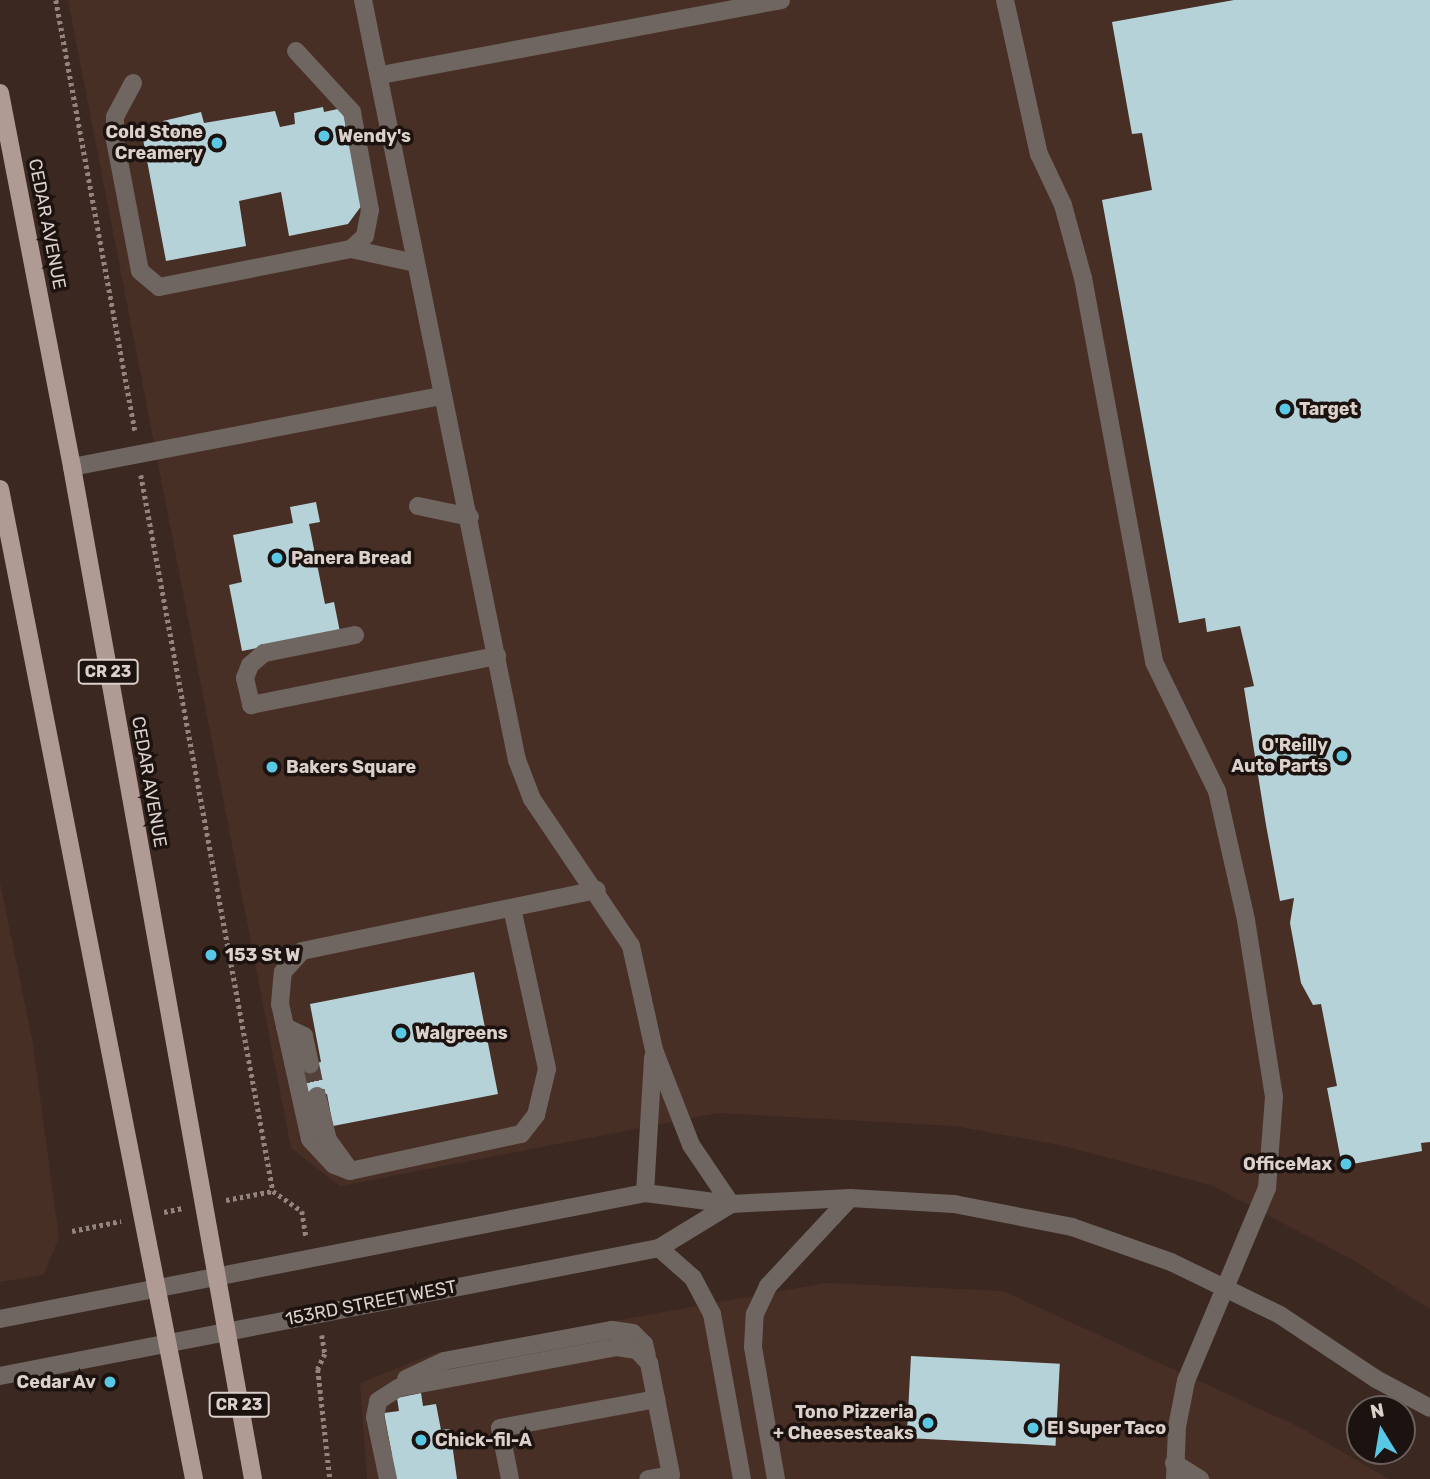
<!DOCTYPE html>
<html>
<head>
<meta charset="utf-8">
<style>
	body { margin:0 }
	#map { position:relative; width:1430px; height:1479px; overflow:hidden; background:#3b2821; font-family:Rubik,sans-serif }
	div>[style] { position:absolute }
	.built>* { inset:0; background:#482f25 }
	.building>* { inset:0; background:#b6d2d9; transform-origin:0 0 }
	.minor-tunnel>* { height:18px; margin-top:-9px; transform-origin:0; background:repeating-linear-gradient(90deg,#53413a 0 18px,transparent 0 27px) }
	.path>* { height:4.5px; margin-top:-2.25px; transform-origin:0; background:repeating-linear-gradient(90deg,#93847e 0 3.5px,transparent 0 7px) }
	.minor>* { height:18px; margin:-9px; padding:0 9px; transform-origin:9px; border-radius:9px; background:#6f6561 }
	.major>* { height:18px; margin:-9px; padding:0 9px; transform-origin:9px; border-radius:9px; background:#b09b94 }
	.dots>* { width:19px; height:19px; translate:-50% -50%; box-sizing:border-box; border:4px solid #1c1310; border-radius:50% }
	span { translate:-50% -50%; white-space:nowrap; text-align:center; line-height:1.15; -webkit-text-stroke:7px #1c1310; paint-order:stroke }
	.shield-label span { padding:2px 5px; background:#1c1310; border:2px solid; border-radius:5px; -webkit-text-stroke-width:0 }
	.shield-label { font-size:16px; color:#dcd0cb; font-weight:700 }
	.poi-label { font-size:18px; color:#dcd0cb; font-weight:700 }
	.right { translate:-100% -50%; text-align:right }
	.left { translate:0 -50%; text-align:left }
	.street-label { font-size:18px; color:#dcd0cb }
	.north { position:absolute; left:1346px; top:1395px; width:70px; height:70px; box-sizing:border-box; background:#1c1310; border:2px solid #695f5b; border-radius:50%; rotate:349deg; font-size:19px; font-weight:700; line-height:28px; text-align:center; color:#dcd0cb }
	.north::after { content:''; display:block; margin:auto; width:24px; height:32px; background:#58c8e4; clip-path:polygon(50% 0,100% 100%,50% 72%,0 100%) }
</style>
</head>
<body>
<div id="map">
	<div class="built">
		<div style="clip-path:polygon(68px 0,1430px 0,1430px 1309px,1353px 1260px,1211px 1185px,1060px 1145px,955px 1126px,718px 1113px,340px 1186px,291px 1148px)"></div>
		<div style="clip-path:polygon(0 882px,33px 1044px,59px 1238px,43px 1275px,0 1282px)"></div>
		<div style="clip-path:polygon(826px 1283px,1003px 1291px,1299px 1427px,1389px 1479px,367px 1479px,360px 1383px,435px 1353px)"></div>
	</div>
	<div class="building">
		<div style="clip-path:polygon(1234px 0,1430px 0,1430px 1142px,1421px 1143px,1422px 1151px,1342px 1166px,1327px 1088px,1337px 1086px,1321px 1004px,1313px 1005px,1301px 983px,1290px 923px,1294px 898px,1280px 901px,1266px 825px,1244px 688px,1254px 686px,1240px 626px,1207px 632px,1205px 618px,1179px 623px,1102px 200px,1152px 190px,1142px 133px,1132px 134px,1112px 22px)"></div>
		<div style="clip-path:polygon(323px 107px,324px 112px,347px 107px,365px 201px,348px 224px,289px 236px,281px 192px,239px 201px,246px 246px,166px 261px,142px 134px,163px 132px,163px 121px,201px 112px,204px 123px,275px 111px,280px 127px,295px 124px,294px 113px)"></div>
		<div style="clip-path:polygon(316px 502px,320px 522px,309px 524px,325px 604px,334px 602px,340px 632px,242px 651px,229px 585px,242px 582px,233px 535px,293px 523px,290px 507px)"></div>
		<div style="clip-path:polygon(474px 972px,498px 1094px,333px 1126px,327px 1094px,307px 1098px,301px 1066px,321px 1062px,310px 1004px)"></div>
		<div style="left:911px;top:1356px;width:149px;height:82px;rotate:3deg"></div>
		<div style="clip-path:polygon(421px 1393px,423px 1406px,436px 1404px,441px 1430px,450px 1429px,457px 1479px,396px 1479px,388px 1456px,392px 1455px,384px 1413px,399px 1411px,397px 1398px)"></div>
	</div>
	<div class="minor-tunnel">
		<div style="left:310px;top:1064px;width:33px;rotate:78deg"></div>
	</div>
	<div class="path">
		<div style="left:56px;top:0;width:439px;rotate:79.6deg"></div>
		<div style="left:141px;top:475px;width:728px;rotate:79.55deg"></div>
		<div style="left:273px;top:1191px;width:35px;rotate:35deg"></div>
		<div style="left:302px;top:1211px;width:26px;rotate:81deg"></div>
		<div style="left:226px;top:1200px;width:48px;rotate:-10.8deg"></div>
		<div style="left:164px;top:1212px;width:19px;rotate:-12deg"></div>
		<div style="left:72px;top:1231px;width:50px;rotate:-11.5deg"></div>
		<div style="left:322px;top:1335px;width:19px;rotate:81deg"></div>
		<div style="left:325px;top:1354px;width:17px;rotate:115deg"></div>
		<div style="left:318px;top:1369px;width:111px;rotate:83.8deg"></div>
	</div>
	<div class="minor">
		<div style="left:363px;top:0;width:775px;rotate:78.55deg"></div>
		<div style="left:517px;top:760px;width:42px;rotate:69deg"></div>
		<div style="left:532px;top:799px;width:177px;rotate:56deg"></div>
		<div style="left:631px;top:946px;width:107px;rotate:77.5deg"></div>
		<div style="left:654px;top:1050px;width:102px;rotate:68.7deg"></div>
		<div style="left:691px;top:1145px;width:71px;rotate:55.9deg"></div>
		<div style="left:1005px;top:0;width:158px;rotate:77.6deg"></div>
		<div style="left:1039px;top:154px;width:56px;rotate:64.8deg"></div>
		<div style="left:1063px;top:205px;width:76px;rotate:74.7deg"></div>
		<div style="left:1083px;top:278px;width:391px;rotate:79.5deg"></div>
		<div style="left:1154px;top:662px;width:144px;rotate:64deg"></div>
		<div style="left:1217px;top:791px;width:132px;rotate:77.3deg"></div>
		<div style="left:1246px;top:920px;width:179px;rotate:81deg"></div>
		<div style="left:1274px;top:1097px;width:91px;rotate:94.4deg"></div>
		<div style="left:1267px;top:1188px;width:209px;rotate:112.8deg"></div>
		<div style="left:1186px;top:1381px;width:47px;rotate:101.1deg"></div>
		<div style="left:1177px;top:1427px;width:52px;rotate:92.2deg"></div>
		<div style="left:296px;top:51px;width:83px;rotate:47.4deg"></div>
		<div style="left:352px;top:112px;width:100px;rotate:79.6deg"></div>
		<div style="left:370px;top:210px;width:26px;rotate:101deg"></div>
		<div style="left:365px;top:236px;width:19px;rotate:137deg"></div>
		<div style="left:381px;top:75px;width:407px;rotate:-10.6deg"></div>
		<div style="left:133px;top:83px;width:38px;rotate:118deg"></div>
		<div style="left:115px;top:117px;width:23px;rotate:90deg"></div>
		<div style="left:115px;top:140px;width:133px;rotate:79.2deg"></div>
		<div style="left:140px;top:271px;width:25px;rotate:40deg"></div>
		<div style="left:159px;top:287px;width:196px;rotate:-11.2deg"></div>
		<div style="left:351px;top:249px;width:66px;rotate:12.2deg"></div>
		<div style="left:72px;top:467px;width:375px;rotate:-10.9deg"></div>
		<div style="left:418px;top:506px;width:53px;rotate:11.9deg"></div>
		<div style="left:355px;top:635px;width:93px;rotate:168.8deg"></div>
		<div style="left:264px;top:653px;width:18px;rotate:139deg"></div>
		<div style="left:250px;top:665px;width:14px;rotate:111deg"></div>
		<div style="left:245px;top:678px;width:28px;rotate:77deg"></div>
		<div style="left:251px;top:705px;width:251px;rotate:-11.3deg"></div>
		<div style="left:512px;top:908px;width:165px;rotate:77.7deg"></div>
		<div style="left:547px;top:1069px;width:47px;rotate:103.4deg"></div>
		<div style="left:536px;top:1115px;width:24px;rotate:128deg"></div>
		<div style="left:521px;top:1134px;width:175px;rotate:167.8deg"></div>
		<div style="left:350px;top:1171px;width:17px;rotate:-159deg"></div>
		<div style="left:334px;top:1165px;width:35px;rotate:-133deg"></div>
		<div style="left:310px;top:1139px;width:138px;rotate:-102.5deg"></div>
		<div style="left:280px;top:1004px;width:32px;rotate:-85deg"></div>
		<div style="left:283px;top:972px;width:28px;rotate:-48deg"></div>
		<div style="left:302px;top:951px;width:301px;rotate:-11.7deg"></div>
		<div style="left:285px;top:1027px;width:21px;rotate:25deg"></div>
		<div style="left:304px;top:1036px;width:29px;rotate:78deg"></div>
		<div style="left:317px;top:1096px;width:45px;rotate:76deg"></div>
		<div style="left:328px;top:1140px;width:34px;rotate:54deg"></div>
		<div style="left:645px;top:1193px;width:136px;rotate:-86.6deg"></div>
		<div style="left:659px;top:1248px;width:45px;rotate:41.4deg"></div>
		<div style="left:693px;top:1278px;width:41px;rotate:62.2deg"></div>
		<div style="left:712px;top:1314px;width:168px;rotate:79.7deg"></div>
		<div style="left:0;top:1319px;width:657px;rotate:-11.05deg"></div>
		<div style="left:645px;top:1193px;width:87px;rotate:7.3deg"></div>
		<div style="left:731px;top:1204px;width:119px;rotate:-2.9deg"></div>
		<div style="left:850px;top:1198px;width:104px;rotate:3.3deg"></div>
		<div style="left:954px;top:1204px;width:120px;rotate:11deg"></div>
		<div style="left:1072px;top:1227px;width:105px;rotate:19.5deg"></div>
		<div style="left:1171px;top:1262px;width:121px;rotate:25.9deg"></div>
		<div style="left:1280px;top:1315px;width:115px;rotate:33.7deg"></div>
		<div style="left:1376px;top:1379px;width:61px;rotate:28.2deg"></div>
		<div style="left:0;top:1376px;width:671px;rotate:-10.99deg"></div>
		<div style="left:659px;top:1248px;width:84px;rotate:-31.4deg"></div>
		<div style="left:406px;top:1379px;width:42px;rotate:-25.3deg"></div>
		<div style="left:444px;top:1361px;width:171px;rotate:-10.5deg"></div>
		<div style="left:612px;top:1330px;width:21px;rotate:8deg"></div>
		<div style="left:633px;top:1333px;width:16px;rotate:45deg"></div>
		<div style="left:644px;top:1344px;width:12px;rotate:76deg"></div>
		<div style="left:1174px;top:1463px;width:31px;rotate:32deg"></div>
		<div style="left:388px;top:1479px;width:63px;rotate:-101.8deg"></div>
		<div style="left:375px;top:1417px;width:16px;rotate:-79deg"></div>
		<div style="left:378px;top:1401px;width:24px;rotate:-33deg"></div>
		<div style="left:398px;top:1388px;width:223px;rotate:-10.6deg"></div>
		<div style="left:617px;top:1347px;width:20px;rotate:9deg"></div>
		<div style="left:637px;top:1350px;width:18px;rotate:47deg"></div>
		<div style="left:649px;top:1363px;width:37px;rotate:79deg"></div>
		<div style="left:510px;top:1479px;width:52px;rotate:-101.1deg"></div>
		<div style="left:500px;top:1428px;width:159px;rotate:-10.5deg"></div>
		<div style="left:656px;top:1399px;width:77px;rotate:78.8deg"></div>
		<div style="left:671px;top:1475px;width:23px;rotate:170deg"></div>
		<div style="left:776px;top:1479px;width:134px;rotate:-99.9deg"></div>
		<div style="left:753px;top:1347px;width:33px;rotate:-87deg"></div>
		<div style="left:755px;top:1314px;width:31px;rotate:-65deg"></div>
		<div style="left:768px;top:1286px;width:120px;rotate:-47deg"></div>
	</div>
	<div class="major">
		<div style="left:0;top:93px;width:381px;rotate:79.1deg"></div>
		<div style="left:72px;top:467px;width:1028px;rotate:79.86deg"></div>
		<div style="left:0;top:489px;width:1009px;rotate:78.91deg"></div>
	</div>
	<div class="dots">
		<div style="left:324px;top:136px;background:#58c8e4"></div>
		<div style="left:217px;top:143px;background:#58c8e4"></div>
		<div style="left:1285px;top:409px;background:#58c8e4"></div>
		<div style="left:277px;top:558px;background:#58c8e4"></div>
		<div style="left:1342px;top:756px;background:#58c8e4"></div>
		<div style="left:272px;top:767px;background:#58c8e4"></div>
		<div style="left:211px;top:955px;background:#58c8e4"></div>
		<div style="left:401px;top:1033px;background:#58c8e4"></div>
		<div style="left:1346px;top:1164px;background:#58c8e4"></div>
		<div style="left:110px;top:1382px;background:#58c8e4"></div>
		<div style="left:928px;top:1423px;background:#58c8e4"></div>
		<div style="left:1033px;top:1428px;background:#58c8e4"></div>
		<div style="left:421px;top:1440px;background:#58c8e4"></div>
	</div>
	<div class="shield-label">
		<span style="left:108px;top:672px">CR 23</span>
		<span style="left:239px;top:1405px">CR 23</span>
	</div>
	<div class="poi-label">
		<span class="right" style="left:203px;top:143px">Cold Stone<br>Creamery</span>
		<span class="left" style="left:338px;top:136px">Wendy's</span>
		<span class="left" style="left:1299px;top:409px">Target</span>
		<span class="left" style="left:291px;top:558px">Panera Bread</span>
		<span class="right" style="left:1328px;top:756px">O'Reilly<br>Auto Parts</span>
		<span class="left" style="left:286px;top:767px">Bakers Square</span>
		<span class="left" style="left:225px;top:955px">153 St W</span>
		<span class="left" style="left:415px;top:1033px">Walgreens</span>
		<span class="right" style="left:1332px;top:1164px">OfficeMax</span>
		<span class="right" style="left:96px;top:1382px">Cedar Av</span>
		<span class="right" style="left:914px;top:1423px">Tono Pizzeria<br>+ Cheesesteaks</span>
		<span class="left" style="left:1047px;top:1428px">El Super Taco</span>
		<span class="left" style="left:435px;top:1440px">Chick-fil-A</span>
	</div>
	<div class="street-label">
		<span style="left:47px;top:224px;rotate:79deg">CEDAR AVENUE</span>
		<span style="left:149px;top:782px;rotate:80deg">CEDAR AVENUE</span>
		<span style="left:371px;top:1303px;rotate:-11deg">153RD STREET WEST</span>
	</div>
	<div class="north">N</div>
</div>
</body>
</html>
